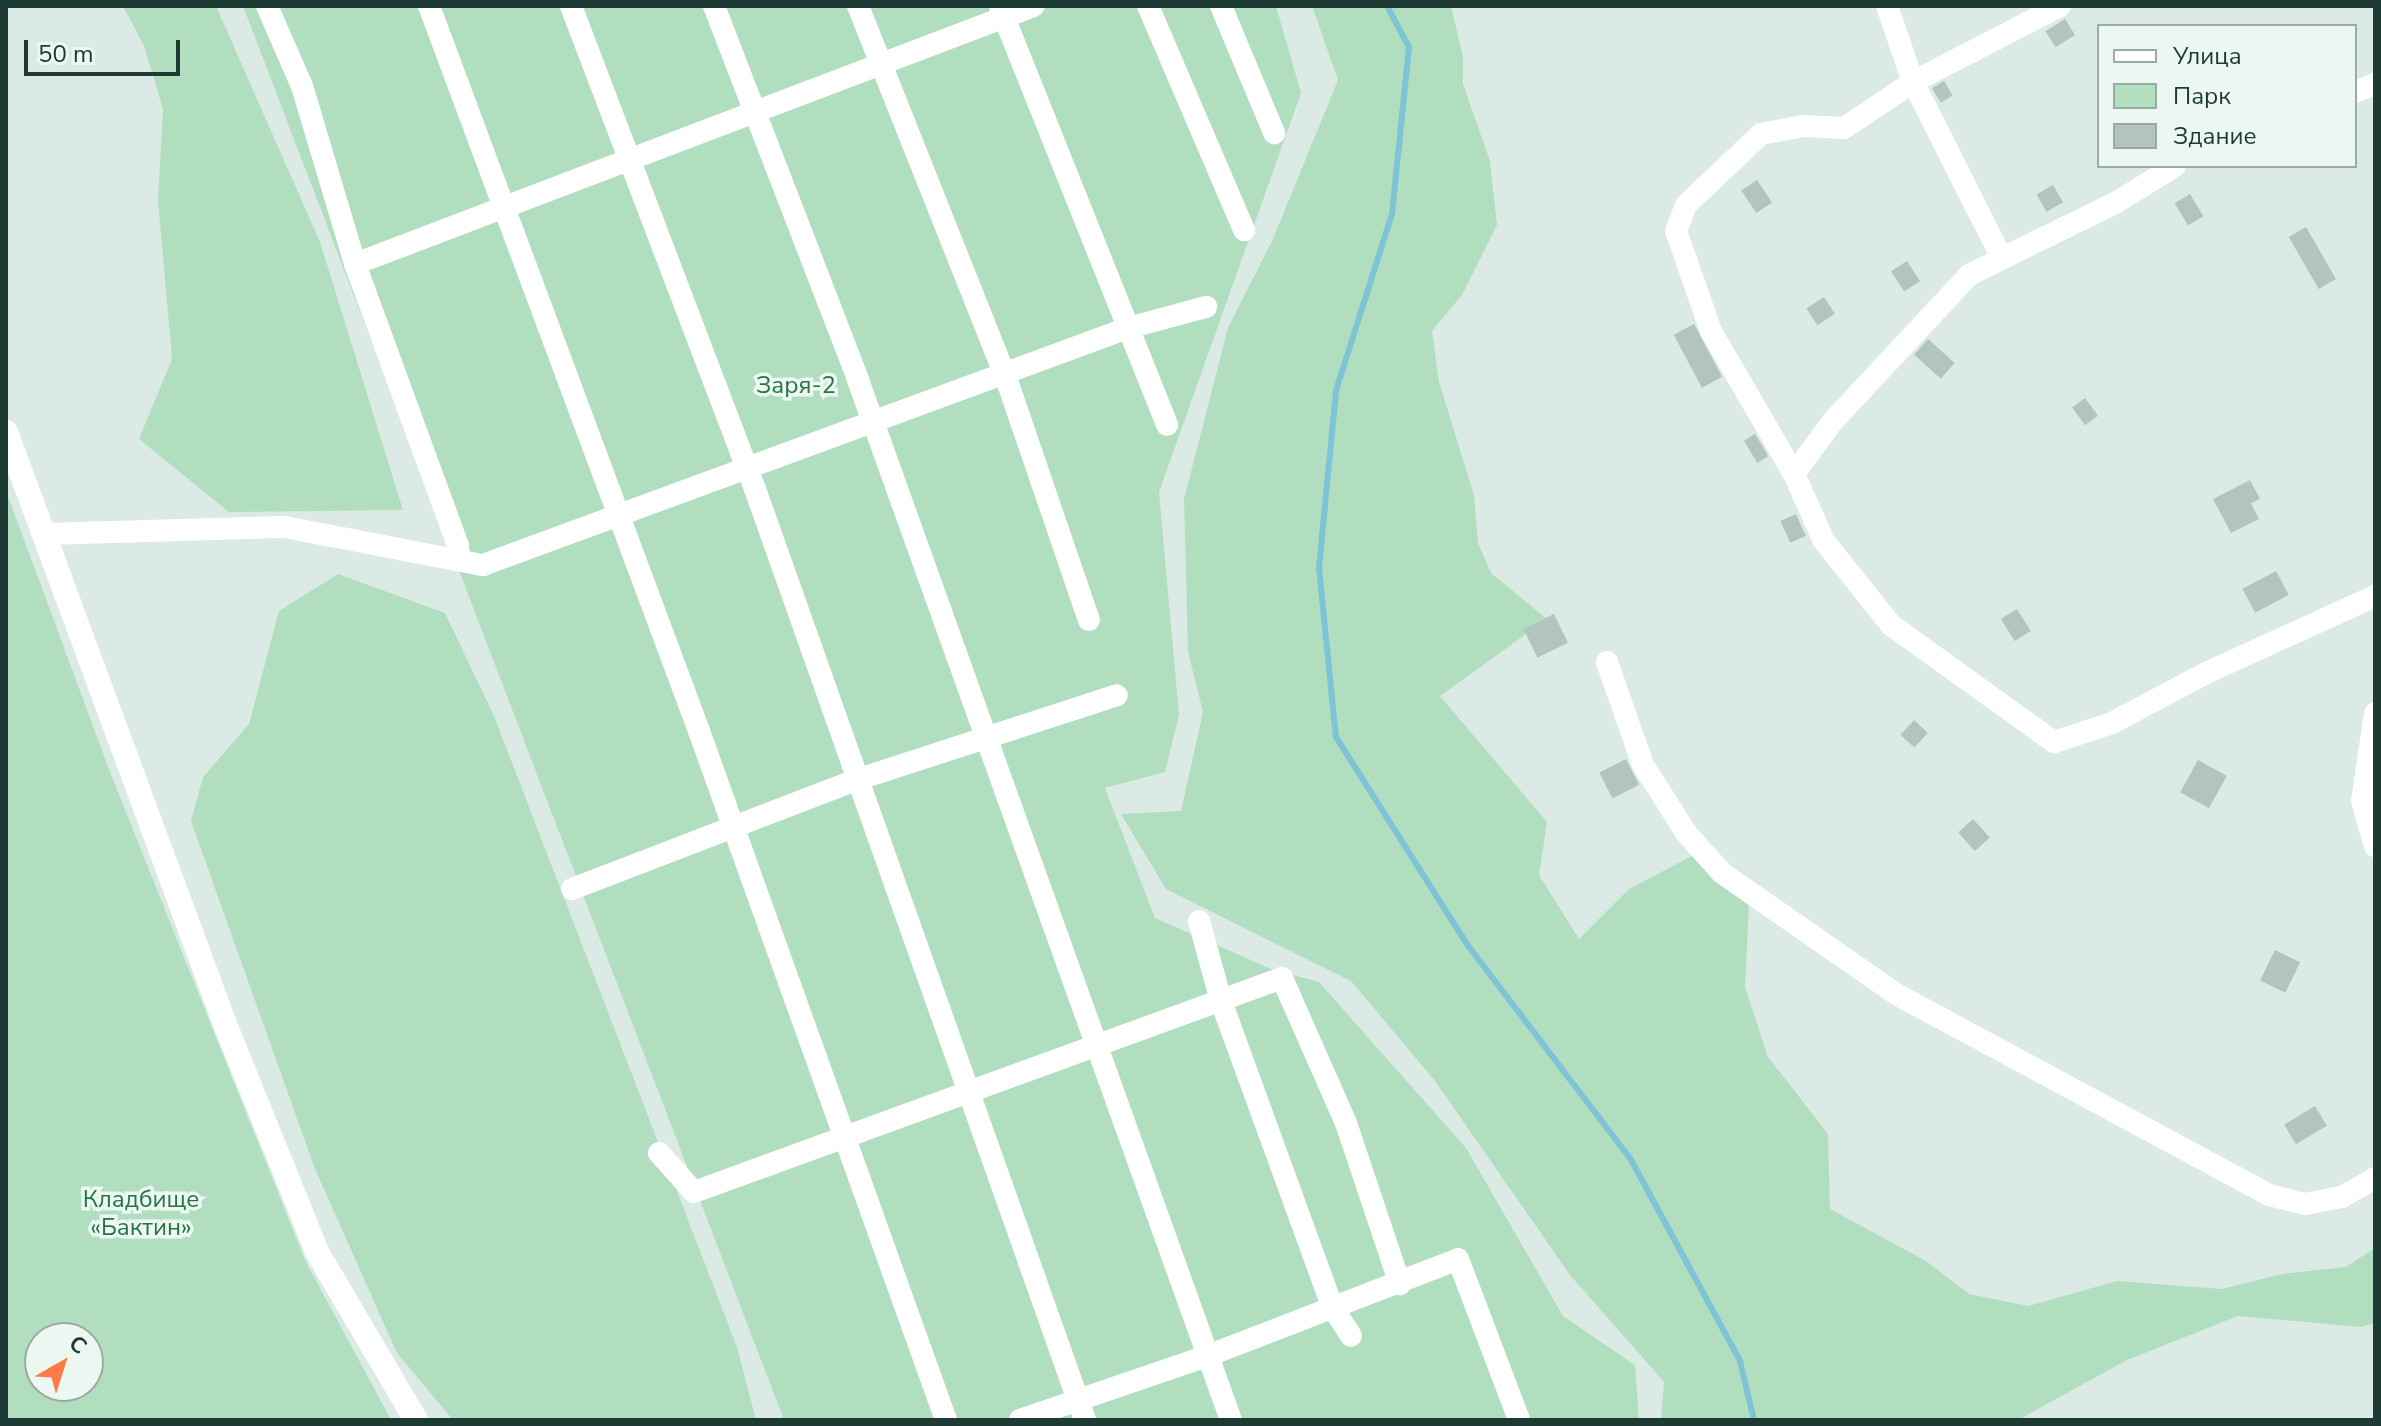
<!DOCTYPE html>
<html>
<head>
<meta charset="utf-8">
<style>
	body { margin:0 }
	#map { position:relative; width:2381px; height:1426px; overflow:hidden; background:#dceae5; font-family:"Nunito Sans",sans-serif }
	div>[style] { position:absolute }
	.green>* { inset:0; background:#b2dec0 }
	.stream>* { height:6px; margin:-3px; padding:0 3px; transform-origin:3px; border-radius:3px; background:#7ec4d6 }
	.building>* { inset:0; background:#b1c5be; transform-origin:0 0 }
	.minor>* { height:22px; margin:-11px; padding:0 11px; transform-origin:11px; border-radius:11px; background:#fff }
	.tertiary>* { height:24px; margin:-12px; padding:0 12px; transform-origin:12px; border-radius:12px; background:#fff }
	span { translate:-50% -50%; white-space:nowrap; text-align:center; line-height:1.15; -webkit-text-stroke:7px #edf7f2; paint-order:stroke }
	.park-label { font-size:24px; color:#247447 }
	.frame { position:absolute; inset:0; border:8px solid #1d3a34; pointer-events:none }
	.legend { position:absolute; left:2097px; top:24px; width:260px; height:144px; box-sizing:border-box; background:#edf7f2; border:2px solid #9aaba6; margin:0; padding:10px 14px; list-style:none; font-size:24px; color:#1d3a34 }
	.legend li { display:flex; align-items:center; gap:16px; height:40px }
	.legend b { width:40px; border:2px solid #9aaba6 }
	.north { position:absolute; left:24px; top:1322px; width:80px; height:80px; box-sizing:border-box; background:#edf7f2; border:2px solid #9aaba6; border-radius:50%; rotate:39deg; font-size:22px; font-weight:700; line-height:32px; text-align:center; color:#1d3a34 }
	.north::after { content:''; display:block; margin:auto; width:28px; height:36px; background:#ff7b45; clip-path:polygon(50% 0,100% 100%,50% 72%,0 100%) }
	.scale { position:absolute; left:24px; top:40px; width:156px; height:36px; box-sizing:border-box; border:4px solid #1d3a34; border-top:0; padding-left:10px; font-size:24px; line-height:28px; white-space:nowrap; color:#1d3a34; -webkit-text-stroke:6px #edf7f2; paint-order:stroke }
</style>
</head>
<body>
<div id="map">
	<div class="green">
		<div style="clip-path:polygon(123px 6px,216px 6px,320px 242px,403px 510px,229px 512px,139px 439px,172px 359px,158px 200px,163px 109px,144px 46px)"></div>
		<div style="clip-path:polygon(243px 6px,1276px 6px,1301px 93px,1159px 492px,1179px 715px,1165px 772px,1105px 788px,1155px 918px,1271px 969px,1319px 982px,1466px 1148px,1563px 1316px,1635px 1365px,1639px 1420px,784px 1420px)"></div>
		<div style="clip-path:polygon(1312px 6px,1451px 6px,1463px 57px,1463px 84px,1490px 161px,1497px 225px,1462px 295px,1432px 331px,1439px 382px,1474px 495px,1478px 543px,1491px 573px,1547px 619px,1440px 696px,1547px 822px,1539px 875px,1579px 939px,1629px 889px,1711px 846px,1749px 904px,1745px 987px,1768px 1057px,1828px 1134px,1830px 1209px,1926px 1261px,1969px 1294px,2028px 1306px,2117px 1281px,2222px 1289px,2282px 1274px,2346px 1267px,2375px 1248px,2375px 1323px,2361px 1327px,2238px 1316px,2127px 1360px,2018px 1420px,1661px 1420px,1664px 1382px,1570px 1275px,1435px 1081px,1351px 981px,1166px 889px,1121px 814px,1181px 811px,1203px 712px,1188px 652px,1184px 499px,1228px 328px,1273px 239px,1338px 80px)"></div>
		<div style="clip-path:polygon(evenodd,6px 491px,110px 772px,305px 1260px,391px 1420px,6px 1420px,6px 491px,88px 1338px,88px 1386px,40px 1386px,40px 1338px,88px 1338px)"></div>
		<div style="clip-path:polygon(338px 574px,445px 613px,494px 716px,737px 1347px,756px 1420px,453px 1420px,397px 1353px,315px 1169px,191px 821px,203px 777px,249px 724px,279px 611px)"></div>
	</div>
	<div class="stream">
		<div style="left:1387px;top:6px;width:47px;rotate:61.8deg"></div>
		<div style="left:1409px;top:47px;width:168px;rotate:95.8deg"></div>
		<div style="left:1392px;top:214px;width:186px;rotate:107.6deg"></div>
		<div style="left:1336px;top:391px;width:178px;rotate:95.5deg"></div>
		<div style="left:1319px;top:568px;width:170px;rotate:84.3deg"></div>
		<div style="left:1336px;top:737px;width:249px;rotate:57.7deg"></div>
		<div style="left:1469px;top:947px;width:265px;rotate:52.7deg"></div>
		<div style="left:1630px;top:1158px;width:231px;rotate:61.5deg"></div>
		<div style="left:1740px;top:1361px;width:61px;rotate:76.7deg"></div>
	</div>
	<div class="building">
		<div style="left:2065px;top:19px;width:19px;height:23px;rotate:58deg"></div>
		<div style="left:1944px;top:81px;width:17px;height:14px;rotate:59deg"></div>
		<div style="left:1757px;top:180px;width:27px;height:19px;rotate:56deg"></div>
		<div style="left:2053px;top:185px;width:20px;height:19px;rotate:60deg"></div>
		<div style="left:2190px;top:194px;width:26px;height:18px;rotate:59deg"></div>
		<div style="left:2306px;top:227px;width:60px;height:20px;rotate:60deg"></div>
		<div style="left:1907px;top:261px;width:24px;height:19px;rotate:57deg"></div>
		<div style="left:1824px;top:297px;width:20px;height:21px;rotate:57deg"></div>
		<div style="left:1694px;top:324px;width:60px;height:23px;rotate:62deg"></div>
		<div style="left:1928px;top:339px;width:36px;height:21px;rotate:42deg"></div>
		<div style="left:2085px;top:398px;width:22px;height:16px;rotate:54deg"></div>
		<div style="left:1755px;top:434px;width:26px;height:13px;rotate:59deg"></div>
		<div style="clip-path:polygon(2250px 480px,2260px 499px,2251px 503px,2259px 519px,2231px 533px,2213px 499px)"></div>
		<div style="left:1796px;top:514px;width:24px;height:17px;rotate:66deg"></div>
		<div style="left:2276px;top:571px;width:27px;height:38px;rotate:62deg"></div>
		<div style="left:2017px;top:609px;width:26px;height:19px;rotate:58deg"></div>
		<div style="left:1554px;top:614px;width:32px;height:34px;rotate:64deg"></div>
		<div style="left:1914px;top:720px;width:19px;height:20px;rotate:43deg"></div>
		<div style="left:1626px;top:759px;width:29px;height:30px;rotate:63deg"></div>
		<div style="left:2198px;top:760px;width:33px;height:37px;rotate:29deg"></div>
		<div style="left:1973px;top:819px;width:25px;height:20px;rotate:48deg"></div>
		<div style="left:2275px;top:950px;width:28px;height:34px;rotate:26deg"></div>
		<div style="left:2315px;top:1106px;width:23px;height:36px;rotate:59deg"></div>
	</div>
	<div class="minor">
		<div style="left:267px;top:6px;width:87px;rotate:66.4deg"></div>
		<div style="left:302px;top:86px;width:186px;rotate:73.4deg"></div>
		<div style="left:355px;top:264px;width:300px;rotate:69.9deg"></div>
		<div style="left:458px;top:546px;width:14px;rotate:86deg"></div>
		<div style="left:429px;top:6px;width:774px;rotate:69.57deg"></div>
		<div style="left:699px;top:731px;width:732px;rotate:70.28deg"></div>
		<div style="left:571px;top:6px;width:517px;rotate:69.15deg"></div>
		<div style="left:755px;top:489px;width:988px;rotate:70.48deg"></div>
		<div style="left:714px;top:6px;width:401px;rotate:68.9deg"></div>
		<div style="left:858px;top:380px;width:1105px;rotate:70.27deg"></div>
		<div style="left:858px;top:6px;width:394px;rotate:68.3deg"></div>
		<div style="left:1004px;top:372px;width:262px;rotate:71.1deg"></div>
		<div style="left:1148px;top:6px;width:244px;rotate:66.8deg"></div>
		<div style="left:1221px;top:6px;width:138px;rotate:67.3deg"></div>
		<div style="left:1887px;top:6px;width:80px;rotate:71.1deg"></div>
		<div style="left:1913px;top:82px;width:197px;rotate:63.2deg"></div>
		<div style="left:2060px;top:6px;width:165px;rotate:152.7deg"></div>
		<div style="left:1913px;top:82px;width:83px;rotate:146.3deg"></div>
		<div style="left:1844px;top:128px;width:41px;rotate:-177.2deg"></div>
		<div style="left:1803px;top:126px;width:43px;rotate:169.2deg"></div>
		<div style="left:1761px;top:134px;width:103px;rotate:136.6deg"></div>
		<div style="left:1686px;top:205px;width:28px;rotate:111deg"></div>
		<div style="left:1676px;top:231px;width:106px;rotate:70.7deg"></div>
		<div style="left:1711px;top:331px;width:165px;rotate:59.9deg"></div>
		<div style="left:1794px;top:474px;width:73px;rotate:65.9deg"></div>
		<div style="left:1824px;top:541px;width:107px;rotate:51.4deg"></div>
		<div style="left:1891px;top:625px;width:201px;rotate:35.7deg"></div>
		<div style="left:2054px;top:742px;width:61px;rotate:-18.1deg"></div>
		<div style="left:2112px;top:723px;width:106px;rotate:-28deg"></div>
		<div style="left:2206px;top:673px;width:186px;rotate:-24.5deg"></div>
		<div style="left:1000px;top:7px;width:450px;rotate:68.2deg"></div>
		<div style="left:2355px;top:92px;width:22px;rotate:-22deg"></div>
		<div style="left:355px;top:264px;width:726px;rotate:-20.81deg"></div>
		<div style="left:1794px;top:474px;width:66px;rotate:-53.7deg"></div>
		<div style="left:1833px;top:421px;width:200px;rotate:-47deg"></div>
		<div style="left:1969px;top:275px;width:165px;rotate:-26.3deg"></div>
		<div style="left:2117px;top:202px;width:68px;rotate:-31.8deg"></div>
		<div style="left:45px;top:534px;width:240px;rotate:-1.7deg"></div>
		<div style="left:285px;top:527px;width:202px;rotate:10.9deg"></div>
		<div style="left:483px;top:565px;width:687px;rotate:-20.18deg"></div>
		<div style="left:1128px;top:328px;width:81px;rotate:-15.1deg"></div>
		<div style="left:1607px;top:662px;width:109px;rotate:70.7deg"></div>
		<div style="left:1643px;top:765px;width:82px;rotate:57.5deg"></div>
		<div style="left:1687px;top:834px;width:52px;rotate:48.1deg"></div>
		<div style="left:1722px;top:873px;width:212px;rotate:34.8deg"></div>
		<div style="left:1896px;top:994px;width:424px;rotate:28.3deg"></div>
		<div style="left:2269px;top:1195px;width:37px;rotate:14deg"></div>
		<div style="left:2305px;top:1204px;width:38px;rotate:-11deg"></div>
		<div style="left:2342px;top:1197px;width:38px;rotate:-30deg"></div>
		<div style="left:2375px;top:713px;width:89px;rotate:98.4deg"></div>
		<div style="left:2362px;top:801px;width:47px;rotate:73.9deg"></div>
		<div style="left:572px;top:889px;width:307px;rotate:-21deg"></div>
		<div style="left:859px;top:779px;width:271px;rotate:-18deg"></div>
		<div style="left:1199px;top:921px;width:83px;rotate:74.6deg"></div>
		<div style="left:1221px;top:1001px;width:327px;rotate:70deg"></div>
		<div style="left:1333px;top:1308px;width:33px;rotate:57deg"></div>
		<div style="left:659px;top:1153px;width:52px;rotate:48.1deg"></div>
		<div style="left:694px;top:1192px;width:626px;rotate:-20deg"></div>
		<div style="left:1282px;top:978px;width:158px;rotate:66.2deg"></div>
		<div style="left:1346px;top:1123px;width:170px;rotate:71.5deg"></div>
		<div style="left:1020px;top:1420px;width:198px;rotate:-18.9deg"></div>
		<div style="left:1207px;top:1356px;width:269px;rotate:-21.1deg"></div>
		<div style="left:1458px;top:1259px;width:172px;rotate:69.2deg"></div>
	</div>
	<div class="tertiary">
		<div style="left:6px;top:432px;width:631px;rotate:69.7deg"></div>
		<div style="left:225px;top:1024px;width:246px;rotate:68deg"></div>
		<div style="left:317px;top:1252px;width:195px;rotate:59.5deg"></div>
	</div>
	<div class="park-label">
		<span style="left:796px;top:386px">Заря-2</span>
		<span style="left:141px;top:1214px">Кладбище<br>«Бактин»</span>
	</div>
	<div class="frame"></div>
	<ul class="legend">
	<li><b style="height:10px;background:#fff"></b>Улица</li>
	<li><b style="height:22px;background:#b2dec0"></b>Парк</li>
	<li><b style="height:22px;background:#b1c5be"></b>Здание</li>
	</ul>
	<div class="north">С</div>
	<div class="scale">50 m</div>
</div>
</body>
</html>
